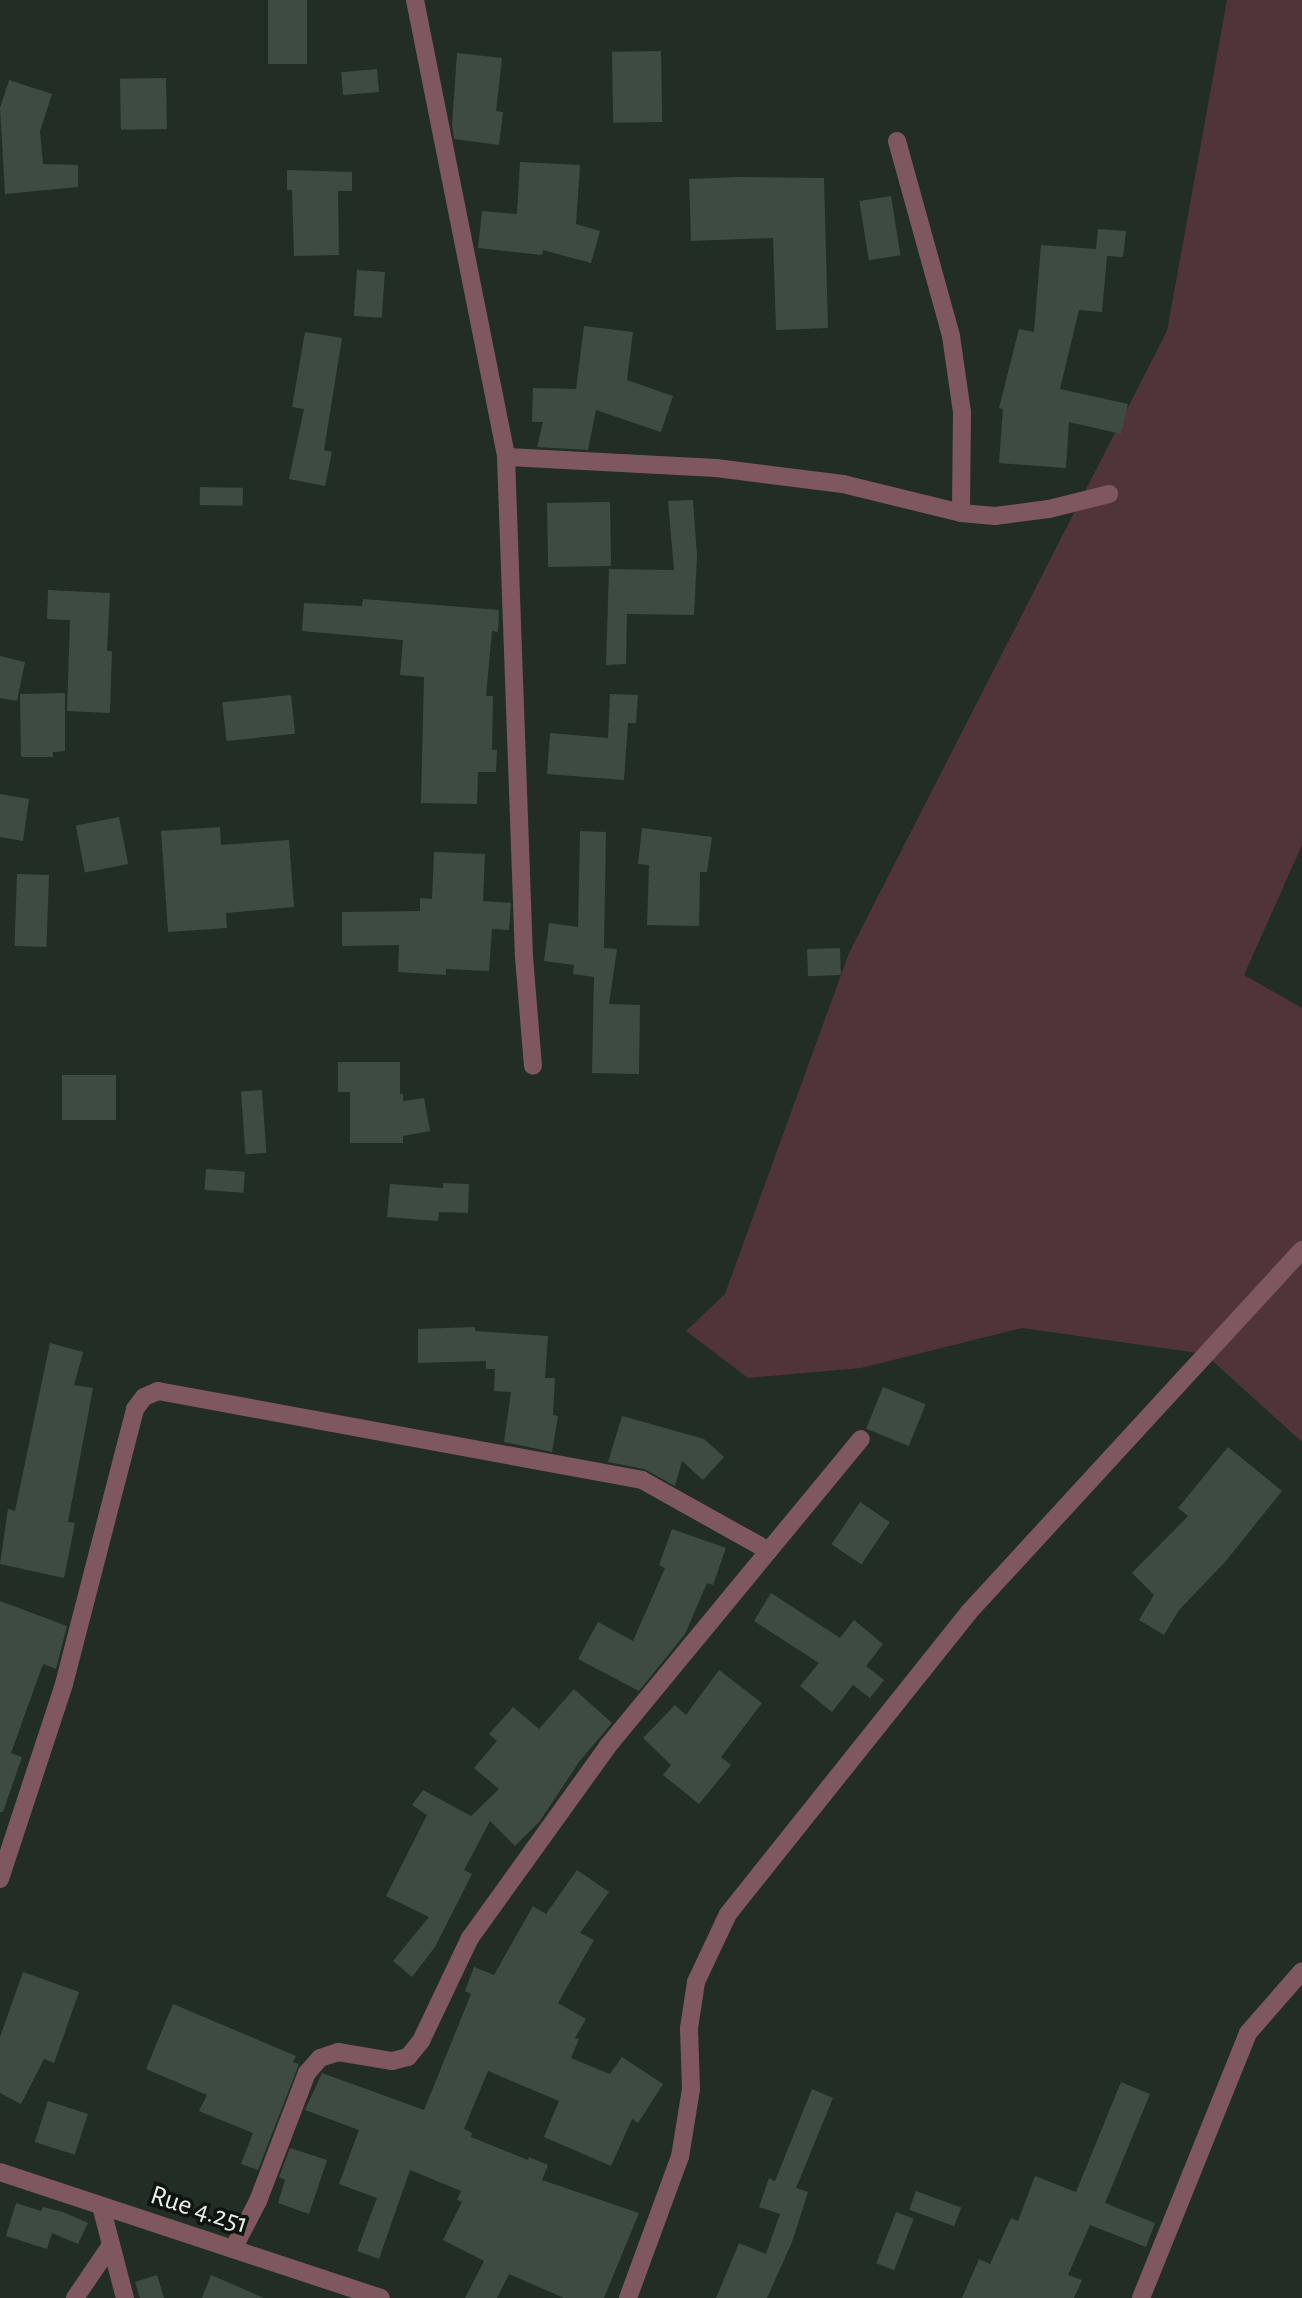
<!DOCTYPE html>
<html>
<head>
<meta charset="utf-8">
<style>
	body { margin:0 }
	#map { position:relative; width:1302px; height:2298px; overflow:hidden; background:#222e25; font-family:"Alegreya Sans",sans-serif }
	div>[style] { position:absolute }
	.green>* { inset:0; background:#503439 }
	.building>* { inset:0; background:#3e4b42; transform-origin:0 0 }
	.minor>* { height:18px; margin:-9px; padding:0 9px; transform-origin:9px; border-radius:9px; background:#7f585f }
	span { translate:-50% -50%; white-space:nowrap; text-align:center; line-height:1.15; -webkit-text-stroke:7px #0f1410; paint-order:stroke }
	.street-label { font-size:28px; color:#eaf1eb }
</style>
</head>
<body>
<div id="map">
	<div class="green">
		<div style="clip-path:polygon(1227px 0,1302px 0,1302px 845px,1244px 975px,1302px 1008px,1302px 1442px,1205px 1354px,1022px 1328px,861px 1368px,748px 1378px,686px 1331px,725px 1294px,849px 953px,1167px 331px)"></div>
	</div>
	<div class="building">
		<div style="left:268px;top:0;width:39px;height:64px"></div>
		<div style="left:661px;top:51px;width:71px;height:49px;rotate:89deg"></div>
		<div style="clip-path:polygon(457px 53px,502px 58px,496px 111px,503px 112px,499px 145px,454px 139px,452px 125px)"></div>
		<div style="left:377px;top:69px;width:23px;height:36px;rotate:85deg"></div>
		<div style="left:166px;top:78px;width:51px;height:46px;rotate:89deg"></div>
		<div style="clip-path:polygon(9px 80px,52px 94px,40px 131px,43px 164px,78px 165px,78px 187px,5px 194px,0 108px)"></div>
		<div style="clip-path:polygon(520px 162px,580px 165px,576px 224px,600px 231px,591px 263px,543px 250px,542px 255px,478px 248px,482px 211px,517px 214px)"></div>
		<div style="clip-path:polygon(287px 170px,352px 172px,352px 191px,338px 191px,339px 255px,294px 256px,292px 190px,287px 190px)"></div>
		<div style="clip-path:polygon(739px 177px,824px 178px,828px 328px,776px 330px,773px 238px,691px 241px,689px 179px)"></div>
		<div style="left:891px;top:196px;width:60px;height:32px;rotate:81deg"></div>
		<div style="clip-path:polygon(1098px 229px,1126px 231px,1123px 257px,1107px 256px,1102px 312px,1079px 310px,1060px 389px,1128px 404px,1121px 434px,1069px 422px,1066px 468px,999px 463px,1003px 409px,999px 408px,1019px 329px,1034px 332px,1041px 245px,1096px 249px)"></div>
		<div style="left:357px;top:270px;width:28px;height:46px;rotate:4deg"></div>
		<div style="clip-path:polygon(584px 326px,633px 332px,627px 380px,673px 396px,661px 432px,596px 410px,588px 450px,537px 447px,543px 422px,532px 422px,533px 388px,576px 389px)"></div>
		<div style="clip-path:polygon(305px 332px,342px 338px,324px 450px,332px 452px,325px 486px,289px 479px,304px 409px,292px 407px)"></div>
		<div style="left:200px;top:487px;width:43px;height:18px;rotate:1deg"></div>
		<div style="clip-path:polygon(693px 500px,697px 556px,694px 615px,627px 614px,626px 664px,606px 665px,609px 569px,674px 570px,668px 501px)"></div>
		<div style="left:610px;top:502px;width:64px;height:63px;rotate:89deg"></div>
		<div style="clip-path:polygon(48px 590px,110px 593px,107px 651px,112px 651px,110px 713px,67px 711px,70px 620px,47px 619px)"></div>
		<div style="clip-path:polygon(363px 599px,499px 610px,498px 632px,492px 631px,486px 696px,493px 696px,492px 750px,497px 750px,496px 772px,478px 772px,477px 804px,421px 803px,424px 677px,400px 675px,403px 640px,302px 631px,304px 603px,362px 606px)"></div>
		<div style="clip-path:polygon(0 656px,25px 662px,17px 701px,0 698px)"></div>
		<div style="clip-path:polygon(65px 693px,65px 751px,53px 752px,53px 757px,21px 757px,20px 694px)"></div>
		<div style="clip-path:polygon(610px 694px,638px 695px,636px 723px,628px 723px,624px 780px,547px 774px,550px 733px,608px 738px)"></div>
		<div style="left:291px;top:695px;width:39px;height:69px;rotate:84deg"></div>
		<div style="clip-path:polygon(0 794px,29px 799px,23px 841px,0 837px)"></div>
		<div style="left:119px;top:817px;width:48px;height:44px;rotate:79deg"></div>
		<div style="clip-path:polygon(220px 827px,221px 845px,289px 840px,294px 907px,226px 913px,227px 928px,168px 932px,161px 831px)"></div>
		<div style="clip-path:polygon(642px 828px,712px 837px,707px 872px,700px 872px,699px 926px,647px 925px,649px 865px,638px 864px)"></div>
		<div style="clip-path:polygon(580px 831px,606px 832px,604px 948px,617px 949px,609px 1004px,640px 1005px,639px 1074px,592px 1073px,594px 977px,573px 974px,574px 965px,544px 961px,549px 923px,578px 927px)"></div>
		<div style="clip-path:polygon(434px 852px,485px 854px,483px 901px,511px 903px,509px 930px,492px 929px,489px 971px,446px 969px,446px 975px,398px 972px,399px 945px,342px 946px,342px 912px,420px 911px,420px 898px,432px 899px)"></div>
		<div style="left:17px;top:874px;width:32px;height:72px;rotate:2deg"></div>
		<div style="left:840px;top:948px;width:27px;height:33px;rotate:88deg"></div>
		<div style="clip-path:polygon(338px 1062px,400px 1062px,400px 1094px,403px 1094px,403px 1101px,424px 1098px,430px 1131px,403px 1136px,403px 1143px,350px 1143px,350px 1092px,338px 1092px)"></div>
		<div style="left:62px;top:1075px;width:54px;height:45px"></div>
		<div style="left:262px;top:1090px;width:63px;height:21px;rotate:86deg"></div>
		<div style="left:206px;top:1169px;width:39px;height:21px;rotate:4deg"></div>
		<div style="clip-path:polygon(443px 1183px,469px 1184px,468px 1213px,439px 1212px,438px 1221px,387px 1217px,390px 1184px,443px 1188px)"></div>
		<div style="clip-path:polygon(475px 1327px,475px 1331px,548px 1336px,545px 1378px,555px 1378px,553px 1415px,558px 1416px,552px 1452px,504px 1442px,511px 1392px,494px 1391px,495px 1369px,486px 1369px,486px 1361px,418px 1363px,418px 1329px)"></div>
		<div style="clip-path:polygon(50px 1343px,83px 1352px,74px 1385px,93px 1388px,68px 1522px,75px 1523px,64px 1578px,0 1564px,8px 1509px,15px 1511px)"></div>
		<div style="left:883px;top:1387px;width:46px;height:45px;rotate:22deg"></div>
		<div style="clip-path:polygon(622px 1416px,704px 1439px,724px 1457px,703px 1480px,682px 1461px,675px 1486px,644px 1469px,608px 1462px)"></div>
		<div style="clip-path:polygon(1228px 1447px,1282px 1491px,1225px 1562px,1179px 1610px,1164px 1635px,1139px 1620px,1154px 1595px,1132px 1573px,1188px 1516px,1178px 1508px)"></div>
		<div style="left:860px;top:1502px;width:36px;height:51px;rotate:34deg"></div>
		<div style="clip-path:polygon(672px 1529px,726px 1548px,713px 1585px,707px 1583px,685px 1634px,639px 1691px,578px 1659px,598px 1622px,633px 1641px,665px 1568px,659px 1565px)"></div>
		<div style="clip-path:polygon(771px 1593px,840px 1638px,854px 1620px,883px 1644px,866px 1666px,884px 1680px,870px 1698px,853px 1685px,832px 1712px,800px 1686px,819px 1663px,754px 1621px)"></div>
		<div style="clip-path:polygon(0 1601px,67px 1626px,56px 1669px,43px 1664px,11px 1753px,22px 1757px,3px 1812px,0 1812px)"></div>
		<div style="clip-path:polygon(719px 1670px,762px 1703px,721px 1757px,731px 1765px,699px 1804px,663px 1775px,671px 1765px,643px 1738px,675px 1705px,686px 1715px)"></div>
		<div style="clip-path:polygon(574px 1689px,612px 1723px,579px 1762px,540px 1821px,515px 1846px,490px 1821px,464px 1870px,472px 1874px,435px 1947px,412px 1977px,393px 1961px,429px 1917px,386px 1896px,427px 1815px,412px 1805px,423px 1790px,471px 1816px,499px 1789px,474px 1768px,497px 1741px,489px 1734px,513px 1707px,539px 1729px)"></div>
		<div style="clip-path:polygon(577px 1870px,609px 1892px,580px 1933px,594px 1940px,558px 2003px,586px 2019px,575px 2038px,579px 2039px,571px 2058px,610px 2074px,622px 2057px,663px 2084px,638px 2123px,632px 2119px,611px 2166px,544px 2137px,559px 2101px,488px 2071px,464px 2129px,472px 2133px,471px 2137px,528px 2160px,529px 2157px,548px 2165px,542px 2180px,639px 2213px,604px 2298px,564px 2298px,509px 2274px,497px 2298px,465px 2298px,484px 2261px,443px 2240px,462px 2202px,457px 2200px,461px 2191px,410px 2170px,379px 2259px,357px 2251px,377px 2198px,339px 2184px,359px 2130px,305px 2110px,322px 2073px,424px 2110px,471px 1994px,465px 1991px,474px 1967px,494px 1975px,533px 1906px,546px 1914px)"></div>
		<div style="clip-path:polygon(23px 1972px,79px 1992px,54px 2063px,44px 2059px,21px 2104px,0 2093px,0 2037px)"></div>
		<div style="clip-path:polygon(173px 2004px,296px 2056px,293px 2062px,299px 2064px,258px 2170px,241px 2164px,253px 2133px,199px 2111px,207px 2095px,146px 2069px)"></div>
		<div style="clip-path:polygon(1121px 2082px,1150px 2094px,1105px 2203px,1155px 2223px,1146px 2247px,1090px 2225px,1068px 2275px,1082px 2280px,1074px 2298px,962px 2298px,979px 2259px,990px 2264px,1011px 2218px,1018px 2221px,1035px 2176px,1076px 2192px)"></div>
		<div style="clip-path:polygon(812px 2089px,833px 2098px,796px 2188px,808px 2192px,792px 2242px,767px 2298px,716px 2298px,739px 2243px,766px 2254px,780px 2214px,759px 2207px,769px 2178px,775px 2181px)"></div>
		<div style="left:48px;top:2101px;width:42px;height:43px;rotate:18deg"></div>
		<div style="clip-path:polygon(290px 2148px,327px 2160px,309px 2214px,278px 2203px,285px 2180px,279px 2177px)"></div>
		<div style="left:916px;top:2191px;width:48px;height:20px;rotate:20deg"></div>
		<div style="clip-path:polygon(16px 2203px,41px 2211px,43px 2207px,63px 2212px,88px 2223px,78px 2244px,52px 2233px,47px 2249px,6px 2236px)"></div>
		<div style="left:896px;top:2212px;width:19px;height:55px;rotate:21deg"></div>
		<div style="clip-path:polygon(157px 2275px,164px 2298px,140px 2298px,135px 2282px)"></div>
		<div style="clip-path:polygon(211px 2275px,264px 2298px,202px 2298px)"></div>
	</div>
	<div class="minor">
		<div style="left:415px;top:0;width:466px;rotate:78.7deg"></div>
		<div style="left:506px;top:457px;width:500px;rotate:87.94deg"></div>
		<div style="left:524px;top:957px;width:109px;rotate:85.3deg"></div>
		<div style="left:897px;top:141px;width:202px;rotate:74.5deg"></div>
		<div style="left:951px;top:336px;width:77px;rotate:81.8deg"></div>
		<div style="left:962px;top:412px;width:101px;rotate:90.6deg"></div>
		<div style="left:506px;top:457px;width:210px;rotate:3deg"></div>
		<div style="left:716px;top:468px;width:128px;rotate:7.2deg"></div>
		<div style="left:843px;top:484px;width:122px;rotate:13.8deg"></div>
		<div style="left:961px;top:513px;width:34px;rotate:5deg"></div>
		<div style="left:995px;top:516px;width:54px;rotate:-7.4deg"></div>
		<div style="left:1049px;top:509px;width:62px;rotate:-14deg"></div>
		<div style="left:0;top:1879px;width:205px;rotate:-71.8deg"></div>
		<div style="left:64px;top:1684px;width:284px;rotate:-75.5deg"></div>
		<div style="left:135px;top:1409px;width:15px;rotate:-53deg"></div>
		<div style="left:144px;top:1397px;width:15px;rotate:-23deg"></div>
		<div style="left:158px;top:1391px;width:492px;rotate:10.4deg"></div>
		<div style="left:642px;top:1480px;width:145px;rotate:29.2deg"></div>
		<div style="left:0;top:2172px;width:401px;rotate:18.3deg"></div>
		<div style="left:101px;top:2206px;width:95px;rotate:75.4deg"></div>
		<div style="left:233px;top:2249px;width:54px;rotate:-62.5deg"></div>
		<div style="left:258px;top:2201px;width:137px;rotate:-69.1deg"></div>
		<div style="left:307px;top:2073px;width:20px;rotate:-49deg"></div>
		<div style="left:320px;top:2058px;width:19px;rotate:-18deg"></div>
		<div style="left:338px;top:2052px;width:55px;rotate:9.5deg"></div>
		<div style="left:392px;top:2061px;width:16px;rotate:-14deg"></div>
		<div style="left:408px;top:2057px;width:21px;rotate:-51deg"></div>
		<div style="left:421px;top:2041px;width:114px;rotate:-64.6deg"></div>
		<div style="left:470px;top:1938px;width:235px;rotate:-54.3deg"></div>
		<div style="left:607px;top:1747px;width:399px;rotate:-50.5deg"></div>
		<div style="left:75px;top:2298px;width:64px;rotate:-55.8deg"></div>
		<div style="left:628px;top:2298px;width:150px;rotate:-69.8deg"></div>
		<div style="left:680px;top:2157px;width:69px;rotate:-80.8deg"></div>
		<div style="left:691px;top:2089px;width:61px;rotate:-91.9deg"></div>
		<div style="left:689px;top:2028px;width:47px;rotate:-81.3deg"></div>
		<div style="left:696px;top:1982px;width:75px;rotate:-64.8deg"></div>
		<div style="left:728px;top:1914px;width:386px;rotate:-51.4deg"></div>
		<div style="left:969px;top:1612px;width:492px;rotate:-47.4deg"></div>
		<div style="left:1141px;top:2298px;width:286px;rotate:-68deg"></div>
		<div style="left:1248px;top:2033px;width:82px;rotate:-48.9deg"></div>
	</div>
	<div class="street-label">
		<span style="left:199px;top:2210px;rotate:18deg">Rue 4.251</span>
	</div>
</div>
</body>
</html>
